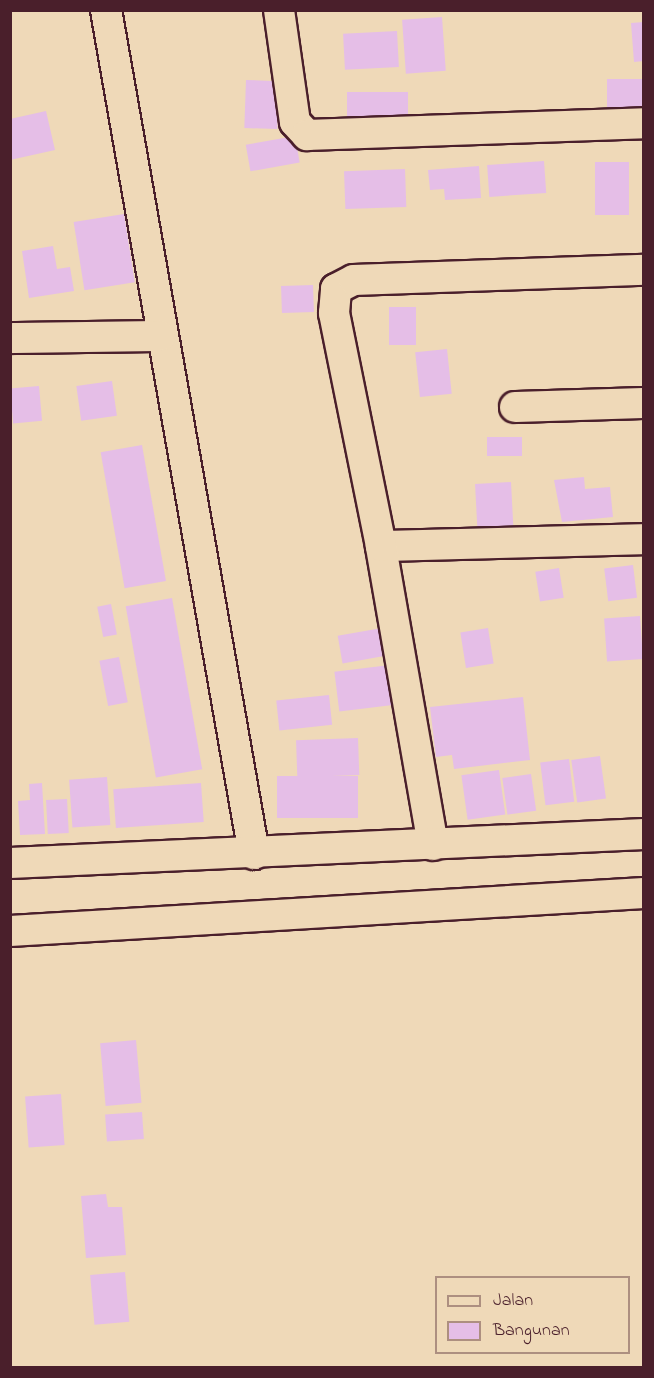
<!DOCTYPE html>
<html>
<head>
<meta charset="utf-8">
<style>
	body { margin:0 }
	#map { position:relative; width:654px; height:1378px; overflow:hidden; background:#efd9b8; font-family:"Indie Flower",sans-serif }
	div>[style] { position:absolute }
	.building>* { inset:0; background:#e5bee7; transform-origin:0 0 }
	.roads { filter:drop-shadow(2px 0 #4a1f2b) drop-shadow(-2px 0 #4a1f2b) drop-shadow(0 2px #4a1f2b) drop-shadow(0 -2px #4a1f2b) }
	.minor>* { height:30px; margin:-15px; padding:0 15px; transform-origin:15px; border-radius:15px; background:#efd9b8 }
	span { translate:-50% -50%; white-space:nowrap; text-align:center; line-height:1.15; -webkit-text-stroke:6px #efd9b8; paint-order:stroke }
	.frame { position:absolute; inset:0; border:12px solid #4a1f2b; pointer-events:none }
	.legend { position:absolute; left:435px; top:1276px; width:195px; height:78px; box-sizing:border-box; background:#efd9b8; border:2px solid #ad8f80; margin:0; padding:8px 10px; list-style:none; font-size:18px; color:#4a1f2b }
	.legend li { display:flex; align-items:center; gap:12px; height:30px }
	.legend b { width:30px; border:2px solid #ad8f80 }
</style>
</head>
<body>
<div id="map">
	<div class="building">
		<div style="left:442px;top:17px;width:54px;height:40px;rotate:86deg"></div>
		<div style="clip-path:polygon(644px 22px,644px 61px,634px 62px,631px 23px)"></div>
		<div style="left:397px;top:31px;width:36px;height:54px;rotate:87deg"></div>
		<div style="left:644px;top:79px;width:31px;height:37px;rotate:90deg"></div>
		<div style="left:246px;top:80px;width:33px;height:48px;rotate:2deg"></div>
		<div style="left:347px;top:92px;width:61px;height:26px"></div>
		<div style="clip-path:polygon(46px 111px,55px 150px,10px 160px,10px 119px)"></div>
		<div style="left:295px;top:136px;width:27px;height:50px;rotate:80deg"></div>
		<div style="left:544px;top:161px;width:32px;height:57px;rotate:86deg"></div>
		<div style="left:595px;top:162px;width:34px;height:53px"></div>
		<div style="clip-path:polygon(479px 166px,481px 198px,445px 200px,444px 189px,430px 190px,428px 170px)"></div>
		<div style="left:405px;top:169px;width:38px;height:61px;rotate:88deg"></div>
		<div style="left:124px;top:214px;width:69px;height:51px;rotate:81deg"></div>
		<div style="clip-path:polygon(53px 246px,57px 269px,70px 267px,74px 291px,29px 298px,22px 251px)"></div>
		<div style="left:313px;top:285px;width:27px;height:32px;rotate:88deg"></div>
		<div style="left:416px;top:307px;width:38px;height:27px;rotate:90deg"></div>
		<div style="left:447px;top:349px;width:45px;height:32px;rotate:84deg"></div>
		<div style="left:112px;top:381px;width:35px;height:36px;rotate:82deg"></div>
		<div style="left:39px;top:386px;width:35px;height:29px;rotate:85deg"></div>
		<div style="left:522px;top:437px;width:19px;height:35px;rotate:90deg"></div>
		<div style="left:142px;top:445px;width:138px;height:42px;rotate:80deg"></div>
		<div style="clip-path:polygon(584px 477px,585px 489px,610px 487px,613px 517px,562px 522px,554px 480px)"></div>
		<div style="left:511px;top:482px;width:51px;height:36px;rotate:87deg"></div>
		<div style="left:633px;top:565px;width:33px;height:29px;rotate:83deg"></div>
		<div style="left:559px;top:568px;width:30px;height:24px;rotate:81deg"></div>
		<div style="left:172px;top:598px;width:174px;height:47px;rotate:80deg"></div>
		<div style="left:111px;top:604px;width:31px;height:14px;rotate:79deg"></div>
		<div style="left:640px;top:616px;width:43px;height:36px;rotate:86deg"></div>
		<div style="left:382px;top:628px;width:28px;height:45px;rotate:80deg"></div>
		<div style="left:488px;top:628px;width:36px;height:28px;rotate:81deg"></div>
		<div style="left:119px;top:657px;width:46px;height:20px;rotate:79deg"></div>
		<div style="left:390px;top:665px;width:40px;height:56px;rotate:83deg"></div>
		<div style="left:329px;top:695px;width:30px;height:53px;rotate:84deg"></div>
		<div style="clip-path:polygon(523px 697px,530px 760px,454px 769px,452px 755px,436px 757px,430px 707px)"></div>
		<div style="left:358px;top:738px;width:37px;height:62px;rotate:88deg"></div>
		<div style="left:600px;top:756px;width:43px;height:29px;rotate:82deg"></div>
		<div style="left:569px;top:759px;width:43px;height:29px;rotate:83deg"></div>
		<div style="left:499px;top:770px;width:45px;height:38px;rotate:82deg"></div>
		<div style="left:531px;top:774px;width:37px;height:29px;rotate:82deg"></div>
		<div style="left:358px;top:776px;width:42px;height:81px;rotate:90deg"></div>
		<div style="left:107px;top:777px;width:48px;height:38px;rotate:86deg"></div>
		<div style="clip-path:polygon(42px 783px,45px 834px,20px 835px,18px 801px,30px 800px,29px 784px)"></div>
		<div style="left:201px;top:783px;width:39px;height:88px;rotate:86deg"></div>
		<div style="left:67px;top:799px;width:34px;height:21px;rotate:87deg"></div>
		<div style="left:136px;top:1040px;width:63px;height:36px;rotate:85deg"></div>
		<div style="left:61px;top:1094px;width:51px;height:36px;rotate:86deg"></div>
		<div style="left:142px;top:1112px;width:27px;height:37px;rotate:86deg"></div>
		<div style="clip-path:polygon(106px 1194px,108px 1207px,122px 1207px,126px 1255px,86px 1258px,81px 1196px)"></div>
		<div style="left:125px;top:1272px;width:50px;height:35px;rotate:85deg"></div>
	</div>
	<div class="roads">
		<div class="minor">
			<div style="left:106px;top:10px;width:857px;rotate:80.05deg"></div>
			<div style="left:279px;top:10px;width:113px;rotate:81.9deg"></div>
			<div style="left:295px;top:122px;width:18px;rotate:47deg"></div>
			<div style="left:307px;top:135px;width:337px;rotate:-2deg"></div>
			<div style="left:10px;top:338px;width:150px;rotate:-0.8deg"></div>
			<div style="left:515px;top:407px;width:129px;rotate:-1.8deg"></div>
			<div style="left:381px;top:546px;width:263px;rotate:-1.5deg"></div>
			<div style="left:433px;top:845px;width:303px;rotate:-99.9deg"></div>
			<div style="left:381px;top:546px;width:238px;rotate:-101.4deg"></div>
			<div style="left:334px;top:313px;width:24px;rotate:-85deg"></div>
			<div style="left:336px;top:289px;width:20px;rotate:-27deg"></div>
			<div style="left:354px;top:280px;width:290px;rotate:-2deg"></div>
			<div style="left:10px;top:863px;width:635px;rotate:-2.62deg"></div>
			<div style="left:10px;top:931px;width:635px;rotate:-3.43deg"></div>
		</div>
	</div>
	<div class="frame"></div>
	<ul class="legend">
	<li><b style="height:8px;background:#efd9b8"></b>Jalan</li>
	<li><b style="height:16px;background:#e5bee7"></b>Bangunan</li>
	</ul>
</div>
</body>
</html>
